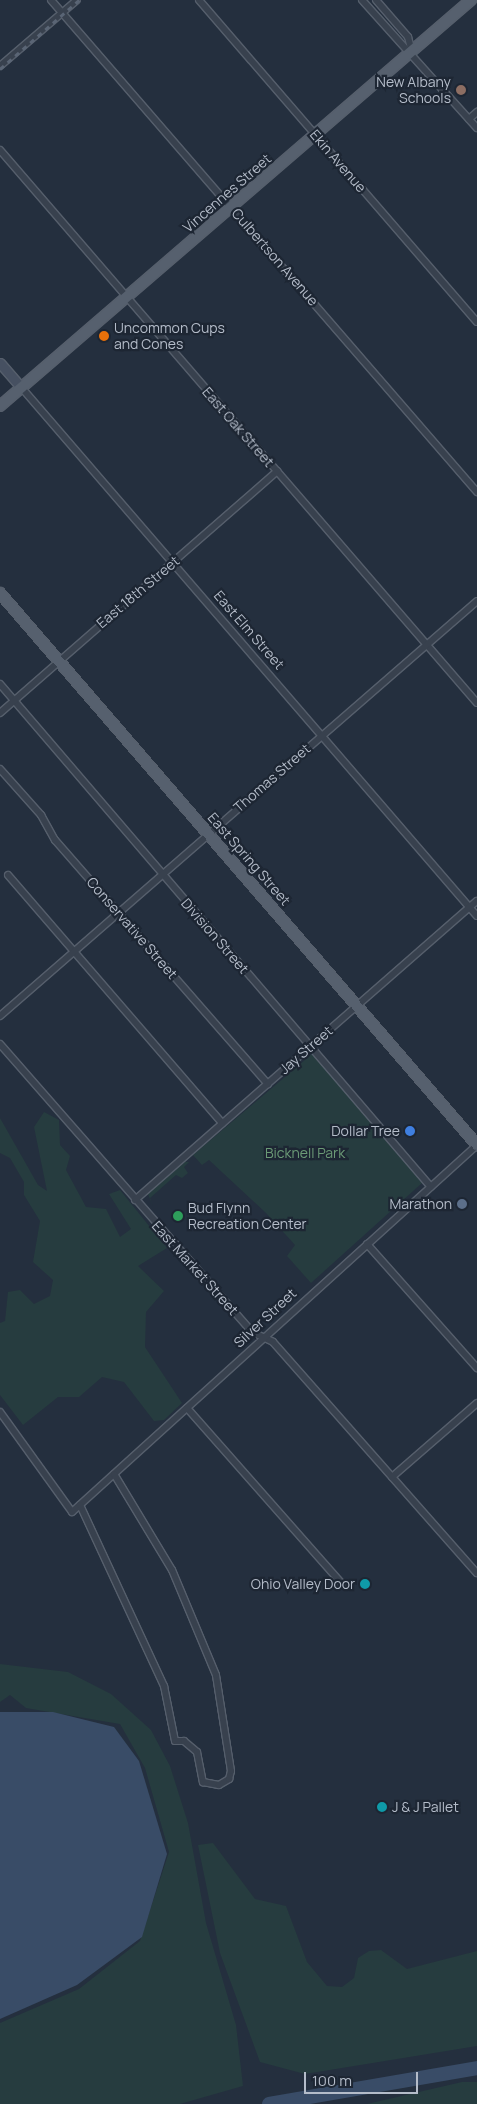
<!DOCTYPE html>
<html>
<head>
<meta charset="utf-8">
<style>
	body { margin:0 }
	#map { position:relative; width:477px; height:2104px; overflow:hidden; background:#242f3e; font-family:Manrope,sans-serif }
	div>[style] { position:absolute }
	.green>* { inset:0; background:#263c3f }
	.water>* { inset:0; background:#394c67 }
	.river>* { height:14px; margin:-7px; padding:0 7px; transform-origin:7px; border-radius:7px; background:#394c67 }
	.roads { filter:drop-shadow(1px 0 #565f6c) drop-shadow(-1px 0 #565f6c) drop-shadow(0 1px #565f6c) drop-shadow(0 -1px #565f6c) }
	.minor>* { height:6px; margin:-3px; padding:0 3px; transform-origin:3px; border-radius:3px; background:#38414e }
	.secondary>* { height:9px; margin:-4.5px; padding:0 4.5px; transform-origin:4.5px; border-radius:4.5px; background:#465061 }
	.primary>* { height:10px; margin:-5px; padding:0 5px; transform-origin:5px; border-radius:5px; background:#56606e }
	.rail>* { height:2.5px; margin-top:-1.25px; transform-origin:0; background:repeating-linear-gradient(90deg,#5a6575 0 5px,transparent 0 10px) }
	.dots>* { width:14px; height:14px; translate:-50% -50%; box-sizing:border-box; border:2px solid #1d2633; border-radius:50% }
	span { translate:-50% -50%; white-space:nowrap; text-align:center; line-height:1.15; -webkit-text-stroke:4.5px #1d2633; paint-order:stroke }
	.poi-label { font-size:14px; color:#b4bcc9 }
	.right { translate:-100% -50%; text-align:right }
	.left { translate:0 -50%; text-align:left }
	.street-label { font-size:14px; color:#b4bcc9 }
	.park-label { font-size:14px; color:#6b9a76 }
	.scale { position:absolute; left:304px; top:2072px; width:114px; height:22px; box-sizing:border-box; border:2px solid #b4bcc9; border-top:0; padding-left:6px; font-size:15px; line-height:18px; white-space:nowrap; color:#b4bcc9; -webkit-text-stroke:4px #1d2633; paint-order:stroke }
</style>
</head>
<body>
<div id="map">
	<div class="green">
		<div style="clip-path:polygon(312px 1054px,422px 1183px,311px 1283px,287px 1256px,295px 1245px,266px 1213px,209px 1160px,202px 1165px,193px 1155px)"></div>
		<div style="clip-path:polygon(44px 1112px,59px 1120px,60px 1145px,70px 1156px,66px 1170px,86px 1207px,106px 1209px,120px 1237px,131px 1229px,109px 1194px,120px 1190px,167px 1248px,138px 1266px,164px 1291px,146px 1312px,145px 1347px,182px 1403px,164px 1420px,154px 1421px,124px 1382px,102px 1377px,79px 1397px,58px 1397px,23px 1425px,0 1395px,0 1323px,5px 1321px,8px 1292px,20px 1290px,34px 1304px,50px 1296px,53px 1280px,33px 1262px,40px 1221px,24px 1195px,24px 1182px,10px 1158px,0 1153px,0 1118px,38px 1185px,47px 1191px,34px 1127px)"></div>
		<div style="clip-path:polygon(185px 1162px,189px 1162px,184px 1167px,188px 1173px,182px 1178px,176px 1175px,150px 1198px,153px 1207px,148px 1194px)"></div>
		<div style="clip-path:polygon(0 1664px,68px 1672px,111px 1694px,151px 1730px,170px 1766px,188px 1823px,206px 1923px,236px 2025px,243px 2086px,180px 2104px,0 2104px,0 2023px,79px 1989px,140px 1941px,169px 1852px,145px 1768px,120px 1724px,26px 1708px,10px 1695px,0 1702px)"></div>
		<div style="clip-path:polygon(213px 1843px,255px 1899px,286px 1906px,307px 1962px,327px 1986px,342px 1987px,354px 1978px,358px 1958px,369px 1951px,381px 1950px,407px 1969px,477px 1951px,477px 2046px,305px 2074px,260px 2062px,220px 1953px,198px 1845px)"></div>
		<div style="clip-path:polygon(462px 2082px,477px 2082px,477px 2104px,367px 2104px)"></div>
	</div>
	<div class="water">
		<div style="clip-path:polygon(0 1712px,53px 1712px,114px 1727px,139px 1761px,167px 1854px,142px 1937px,77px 1985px,0 2019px)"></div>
	</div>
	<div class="river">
		<div style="left:269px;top:2104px;width:211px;rotate:-9.8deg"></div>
	</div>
	<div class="roads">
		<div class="minor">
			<div style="left:51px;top:0;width:651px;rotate:49.11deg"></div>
			<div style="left:199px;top:0;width:425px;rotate:49.2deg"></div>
			<div style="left:362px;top:0;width:172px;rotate:48.1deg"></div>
			<div style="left:376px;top:0;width:49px;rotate:49.1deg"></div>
			<div style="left:408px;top:37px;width:16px;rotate:75deg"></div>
			<div style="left:0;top:66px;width:101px;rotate:-40.6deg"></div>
			<div style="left:469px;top:119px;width:11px;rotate:-41deg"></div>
			<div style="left:0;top:150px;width:730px;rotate:49.22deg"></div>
			<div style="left:21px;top:387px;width:698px;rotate:49.24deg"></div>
			<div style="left:0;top:684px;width:662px;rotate:49.41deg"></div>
			<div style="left:0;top:713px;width:368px;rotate:-41.1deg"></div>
			<div style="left:0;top:769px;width:62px;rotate:48.3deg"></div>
			<div style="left:41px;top:815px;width:29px;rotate:61deg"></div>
			<div style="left:55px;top:840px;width:324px;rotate:48.9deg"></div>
			<div style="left:8px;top:875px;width:328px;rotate:49.2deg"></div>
			<div style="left:0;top:1016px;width:632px;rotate:-41.02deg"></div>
			<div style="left:0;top:1044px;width:383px;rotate:48.8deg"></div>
			<div style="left:252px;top:1332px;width:23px;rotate:25deg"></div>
			<div style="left:273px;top:1342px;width:308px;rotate:48.6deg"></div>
			<div style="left:135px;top:1200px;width:454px;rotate:-41.2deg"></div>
			<div style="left:367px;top:1244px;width:166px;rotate:48.4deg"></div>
			<div style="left:187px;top:1408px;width:235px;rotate:48.6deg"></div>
			<div style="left:0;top:1412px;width:123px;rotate:54.2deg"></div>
			<div style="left:72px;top:1512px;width:547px;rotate:-42.18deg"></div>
			<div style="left:392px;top:1477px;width:113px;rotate:-41deg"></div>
			<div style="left:80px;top:1505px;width:200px;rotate:65.1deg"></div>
			<div style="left:164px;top:1686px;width:56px;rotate:78.7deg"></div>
			<div style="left:175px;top:1741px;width:9px"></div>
			<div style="left:184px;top:1741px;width:17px;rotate:40deg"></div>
			<div style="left:197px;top:1752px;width:31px;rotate:79deg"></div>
			<div style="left:203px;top:1782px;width:16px;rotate:11deg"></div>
			<div style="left:219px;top:1785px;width:12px;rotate:-31deg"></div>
			<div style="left:229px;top:1779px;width:8px;rotate:-76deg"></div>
			<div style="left:231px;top:1771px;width:97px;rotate:-98.9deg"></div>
			<div style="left:216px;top:1675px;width:114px;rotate:-112.7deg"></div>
			<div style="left:172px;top:1570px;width:112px;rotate:-121.1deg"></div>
		</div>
		<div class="secondary">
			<div style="left:0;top:363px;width:32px;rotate:49deg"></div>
		</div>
		<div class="primary">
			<div style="left:0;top:406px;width:622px;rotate:-40.76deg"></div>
			<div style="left:0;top:593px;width:730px;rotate:49.17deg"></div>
		</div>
	</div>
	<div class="rail">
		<div style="left:0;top:69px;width:105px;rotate:-41.1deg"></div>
	</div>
	<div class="dots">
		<div style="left:461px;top:90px;background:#8d6e63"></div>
		<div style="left:104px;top:336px;background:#e8710a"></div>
		<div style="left:410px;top:1131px;background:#3f7fe0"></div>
		<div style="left:462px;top:1204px;background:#5c6f8a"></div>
		<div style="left:178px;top:1216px;background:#2e9e5b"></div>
		<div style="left:365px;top:1584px;background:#0f9aa8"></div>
		<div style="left:382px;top:1807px;background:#0f9aa8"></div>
	</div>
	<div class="poi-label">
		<span class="right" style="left:451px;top:90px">New Albany<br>Schools</span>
		<span class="left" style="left:114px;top:336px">Uncommon Cups<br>and Cones</span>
		<span class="right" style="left:400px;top:1131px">Dollar Tree</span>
		<span class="right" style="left:452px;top:1204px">Marathon</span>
		<span class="left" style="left:188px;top:1216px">Bud Flynn<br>Recreation Center</span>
		<span class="right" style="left:355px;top:1584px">Ohio Valley Door</span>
		<span class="left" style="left:392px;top:1807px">J &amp; J Pallet</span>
	</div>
	<div class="street-label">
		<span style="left:338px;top:161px;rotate:49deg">Ekin Avenue</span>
		<span style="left:227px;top:193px;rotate:-41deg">Vincennes Street</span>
		<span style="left:275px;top:257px;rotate:49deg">Culbertson Avenue</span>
		<span style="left:238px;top:427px;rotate:49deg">East Oak Street</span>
		<span style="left:138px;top:592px;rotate:-40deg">East 18th Street</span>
		<span style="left:249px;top:630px;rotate:49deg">East Elm Street</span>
		<span style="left:272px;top:778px;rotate:-41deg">Thomas Street</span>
		<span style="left:249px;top:859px;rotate:49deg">East Spring Street</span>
		<span style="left:132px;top:928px;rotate:49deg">Conservative Street</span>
		<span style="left:215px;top:936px;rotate:49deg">Division Street</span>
		<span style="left:306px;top:1050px;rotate:-41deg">Jay Street</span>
		<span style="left:195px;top:1268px;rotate:48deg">East Market Street</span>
		<span style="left:265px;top:1318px;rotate:-43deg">Silver Street</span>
	</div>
	<div class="park-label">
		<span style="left:305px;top:1153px">Bicknell Park</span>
	</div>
	<div class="scale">100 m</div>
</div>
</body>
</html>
